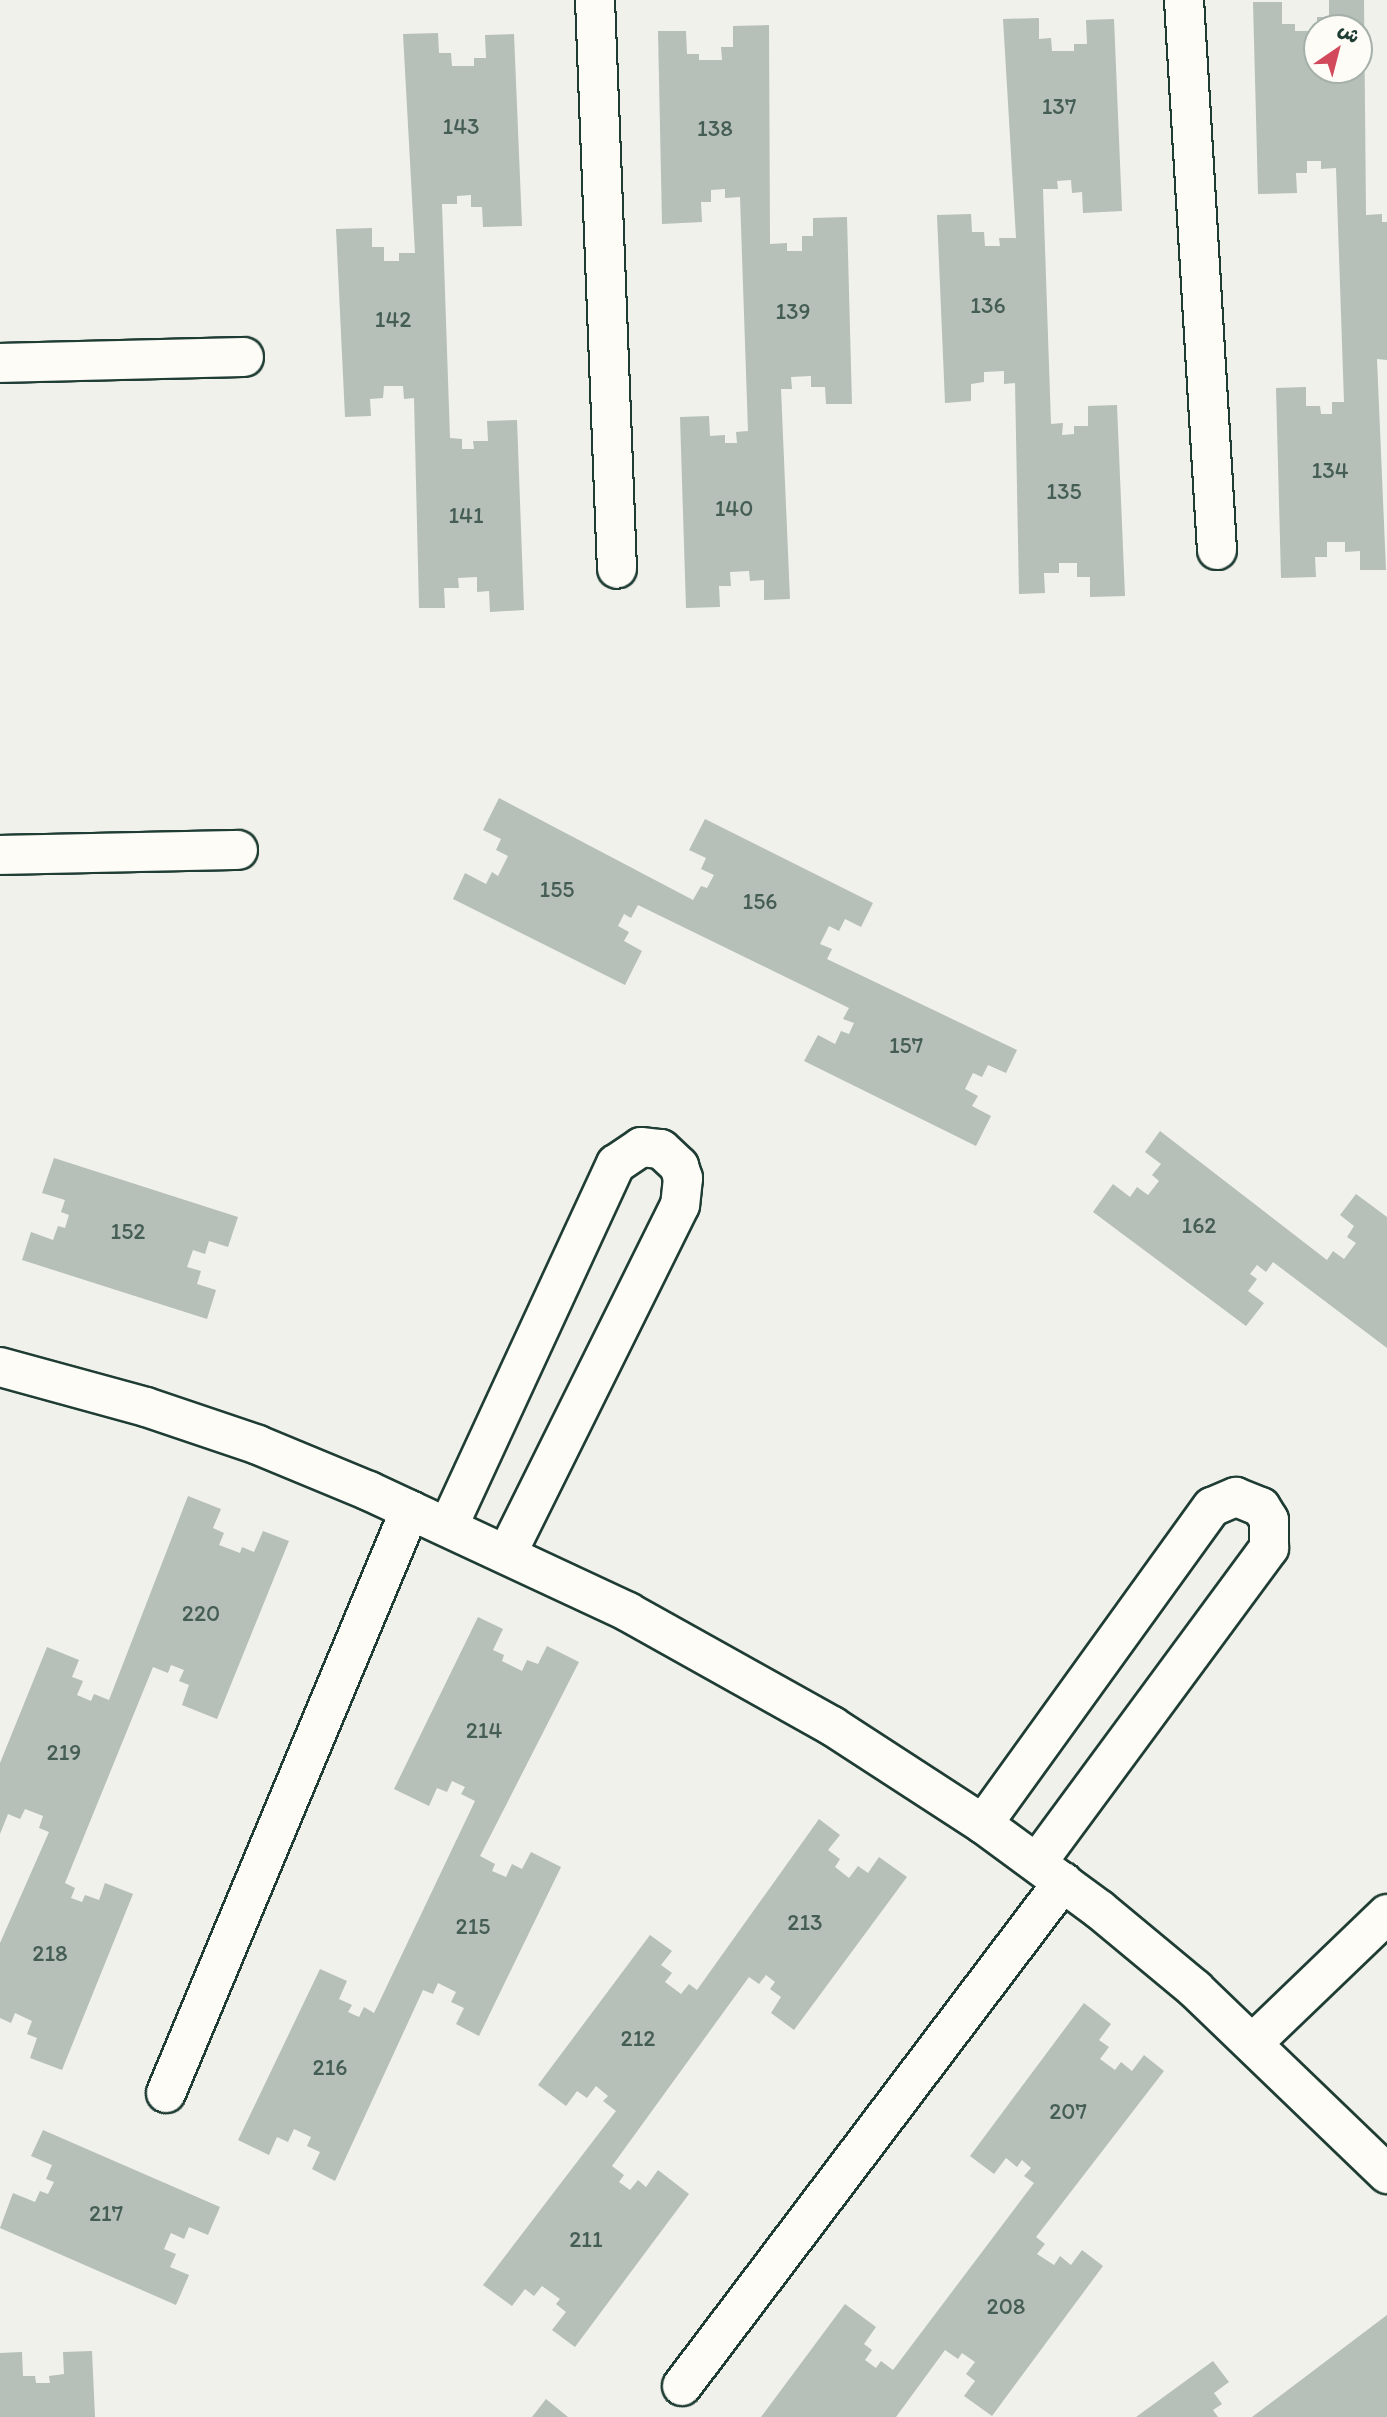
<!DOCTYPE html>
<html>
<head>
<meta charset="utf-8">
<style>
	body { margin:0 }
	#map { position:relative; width:1387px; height:2417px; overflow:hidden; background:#f0f1eb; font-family:Itim,"Playpen Sans Arabic",sans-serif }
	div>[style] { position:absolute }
	.building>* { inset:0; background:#b6bfb8 }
	.roads { filter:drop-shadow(2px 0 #1f3d34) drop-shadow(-2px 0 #1f3d34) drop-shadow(0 2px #1f3d34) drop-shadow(0 -2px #1f3d34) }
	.street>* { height:38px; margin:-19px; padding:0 19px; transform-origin:19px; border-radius:19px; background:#fdfcf7 }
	span { translate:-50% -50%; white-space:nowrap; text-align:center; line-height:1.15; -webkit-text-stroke:7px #fdfcf7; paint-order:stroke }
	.number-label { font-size:23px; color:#455e55 }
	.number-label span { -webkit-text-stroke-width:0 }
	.north { position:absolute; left:1303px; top:14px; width:70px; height:70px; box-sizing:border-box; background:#fdfcf7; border:2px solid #a4b0a9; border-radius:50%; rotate:35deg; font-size:19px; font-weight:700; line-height:28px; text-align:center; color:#1f3d34 }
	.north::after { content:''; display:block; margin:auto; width:24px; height:32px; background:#d1495b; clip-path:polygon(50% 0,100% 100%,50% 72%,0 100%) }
</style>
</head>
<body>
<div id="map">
	<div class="building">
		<div style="clip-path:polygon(1329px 0,1364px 0,1366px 215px,1382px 214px,1382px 222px,1387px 222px,1387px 360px,1377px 359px,1386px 570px,1360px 570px,1360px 551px,1345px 552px,1345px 542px,1327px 542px,1327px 557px,1315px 557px,1316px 577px,1281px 578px,1276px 388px,1306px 387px,1306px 406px,1320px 406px,1321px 414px,1332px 414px,1332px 402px,1344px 402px,1336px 168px,1321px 169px,1321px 161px,1307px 161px,1307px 173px,1296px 173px,1297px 193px,1258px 194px,1253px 2px,1282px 2px,1282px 24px,1295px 24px,1295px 31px,1317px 31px,1317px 70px,1359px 70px,1359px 28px,1317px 28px,1317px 17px,1329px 17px)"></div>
		<div style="clip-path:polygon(1039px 18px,1039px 39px,1051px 38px,1052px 51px,1074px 51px,1074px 44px,1087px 44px,1086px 20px,1114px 19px,1122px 211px,1083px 213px,1082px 192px,1072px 193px,1071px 180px,1057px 181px,1058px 189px,1043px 189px,1051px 424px,1063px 423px,1062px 435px,1074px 434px,1074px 426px,1088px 426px,1088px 406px,1117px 405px,1125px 596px,1090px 597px,1090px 577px,1077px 577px,1077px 563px,1059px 563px,1059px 573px,1044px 573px,1045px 593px,1019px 594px,1015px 383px,1004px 384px,1004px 371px,984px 372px,984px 382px,971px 384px,971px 401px,945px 403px,937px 215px,971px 214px,972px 232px,984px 232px,985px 246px,1000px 246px,999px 238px,1016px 238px,1003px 19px)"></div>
		<div style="clip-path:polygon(769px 25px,770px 244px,787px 243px,787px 251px,802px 251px,802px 236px,813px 236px,813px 218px,847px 217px,852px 404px,826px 404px,825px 387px,811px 387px,811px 376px,791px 377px,792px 389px,781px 389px,790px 599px,764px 600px,764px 580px,750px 581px,749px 571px,730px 572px,731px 586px,719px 586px,720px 607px,686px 608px,680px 417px,709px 416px,710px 436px,725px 435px,725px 443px,737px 443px,736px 432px,748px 431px,740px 197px,725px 198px,725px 189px,711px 190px,711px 202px,701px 202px,702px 222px,662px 224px,658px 31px,686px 31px,687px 54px,699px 54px,699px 60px,722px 60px,721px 47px,733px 47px,733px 26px)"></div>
		<div style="clip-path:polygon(438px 33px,439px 53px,451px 53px,452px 66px,474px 66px,474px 58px,486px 58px,485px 35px,514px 34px,522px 226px,483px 227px,482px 207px,471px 207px,471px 195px,457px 196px,457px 204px,442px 204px,450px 438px,462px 439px,462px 449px,474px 449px,473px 441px,488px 441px,487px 421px,517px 420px,524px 610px,490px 612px,489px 591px,477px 592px,477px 577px,458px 578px,459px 588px,444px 588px,445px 608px,419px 608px,414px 398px,404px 399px,403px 386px,384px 386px,383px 398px,370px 399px,371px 416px,345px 417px,336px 229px,372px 228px,372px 247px,384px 247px,384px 261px,399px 261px,399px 253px,415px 253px,403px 34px)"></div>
		<div style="clip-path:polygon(499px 798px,693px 900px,701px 886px,707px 888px,714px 875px,701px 869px,706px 858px,689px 850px,705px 819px,873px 903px,861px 927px,845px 919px,839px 931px,829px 926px,820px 944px,832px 949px,827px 959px,1017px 1050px,1006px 1073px,988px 1065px,982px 1077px,973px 1073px,965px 1089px,978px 1096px,972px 1106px,991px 1116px,976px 1146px,804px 1061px,818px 1035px,835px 1044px,841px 1031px,849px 1034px,854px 1023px,843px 1019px,849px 1008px,638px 905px,631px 918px,624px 914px,618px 926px,629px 932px,624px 941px,642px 951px,625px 985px,453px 899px,465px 873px,486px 884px,492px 872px,498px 876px,508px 856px,496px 850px,501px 839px,483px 830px)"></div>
		<div style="clip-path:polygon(1160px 1131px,1327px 1260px,1333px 1251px,1344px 1259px,1356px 1243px,1347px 1237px,1354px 1226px,1340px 1215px,1356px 1194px,1387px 1217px,1387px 1348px,1273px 1262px,1266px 1272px,1257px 1265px,1250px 1274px,1257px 1279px,1248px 1291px,1264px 1303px,1246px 1326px,1093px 1212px,1113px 1184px,1130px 1197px,1137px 1187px,1148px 1195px,1159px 1181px,1152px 1175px,1161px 1164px,1145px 1152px)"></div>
		<div style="clip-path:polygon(54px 1158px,238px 1217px,228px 1247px,209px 1241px,205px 1254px,193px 1250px,187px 1267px,201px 1271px,197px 1284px,216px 1290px,207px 1319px,22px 1260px,31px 1232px,53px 1240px,58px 1226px,65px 1228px,69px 1215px,61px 1212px,65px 1200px,42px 1193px)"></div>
		<div style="clip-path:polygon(188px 1496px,221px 1509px,213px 1528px,224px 1533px,219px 1545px,240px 1553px,242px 1547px,254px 1552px,263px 1531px,289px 1541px,217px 1719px,182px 1705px,189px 1685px,179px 1681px,184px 1670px,171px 1665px,168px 1673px,153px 1667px,65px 1883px,75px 1888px,71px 1898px,82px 1902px,85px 1895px,99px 1900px,105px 1883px,133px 1894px,62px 2070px,30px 2058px,37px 2038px,27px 2034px,32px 2021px,15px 2013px,11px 2023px,0 2018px,0 1943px,49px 1832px,39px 1828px,43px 1816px,25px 1809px,20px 1819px,8px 1814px,0 1834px,0 1763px,47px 1647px,79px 1660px,72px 1677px,83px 1681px,77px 1695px,91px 1701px,94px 1694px,109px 1700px)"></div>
		<div style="clip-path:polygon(478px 1617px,503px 1629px,493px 1650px,504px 1655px,502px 1661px,522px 1671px,527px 1660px,538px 1664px,547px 1646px,579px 1662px,480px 1856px,495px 1864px,492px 1871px,506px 1877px,512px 1864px,522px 1869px,531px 1852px,561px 1867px,479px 2036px,456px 2024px,464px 2008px,451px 2002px,456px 1992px,438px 1983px,433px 1994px,423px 1990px,335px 2181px,312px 2169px,320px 2152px,307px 2146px,311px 2137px,294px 2129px,288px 2142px,277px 2137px,269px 2155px,238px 2140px,320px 1969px,347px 1981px,339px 1999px,352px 2005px,348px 2012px,359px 2017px,364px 2007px,374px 2013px,475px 1801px,461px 1794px,465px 1787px,452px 1781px,447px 1792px,437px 1788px,429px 1806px,394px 1789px)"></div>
		<div style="clip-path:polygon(819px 1819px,840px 1835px,828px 1850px,840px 1859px,835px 1867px,849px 1878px,858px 1866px,868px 1873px,879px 1857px,907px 1877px,794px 2030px,771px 2013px,781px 1997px,770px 1989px,775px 1982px,766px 1975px,759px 1984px,749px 1977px,612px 2166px,624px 2175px,619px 2182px,630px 2190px,638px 2180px,646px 2187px,658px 2170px,689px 2194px,575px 2347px,552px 2330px,566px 2312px,556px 2304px,560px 2299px,542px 2286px,534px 2296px,525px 2289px,512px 2306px,483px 2285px,616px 2111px,603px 2101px,608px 2096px,596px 2086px,587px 2098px,577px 2091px,566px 2106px,538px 2085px,650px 1935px,672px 1951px,661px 1965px,672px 1973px,665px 1982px,681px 1994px,689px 1984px,697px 1990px)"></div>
		<div style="clip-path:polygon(1084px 2003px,1111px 2024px,1099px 2040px,1109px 2047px,1100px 2059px,1115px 2070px,1121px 2062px,1132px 2071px,1144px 2055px,1164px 2071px,1036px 2237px,1045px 2244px,1037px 2254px,1054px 2265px,1060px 2256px,1071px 2265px,1082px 2250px,1103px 2266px,992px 2416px,964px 2396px,975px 2381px,966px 2374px,975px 2362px,962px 2353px,958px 2359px,945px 2350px,896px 2417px,761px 2417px,845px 2304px,876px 2327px,864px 2344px,872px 2350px,865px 2360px,876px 2368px,881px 2361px,893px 2370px,1034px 2183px,1024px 2176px,1031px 2168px,1022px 2160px,1017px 2167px,1006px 2158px,994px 2174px,970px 2156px)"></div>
		<div style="clip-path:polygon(43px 2130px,220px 2207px,208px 2235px,189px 2227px,184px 2239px,171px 2233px,164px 2249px,176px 2254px,170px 2267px,189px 2275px,176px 2305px,0 2228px,13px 2193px,35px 2202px,40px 2191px,48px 2194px,54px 2182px,46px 2179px,52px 2165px,31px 2156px)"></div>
		<div style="clip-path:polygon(1387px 2315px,1387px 2417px,1252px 2417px,1256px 2414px)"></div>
		<div style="clip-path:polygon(92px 2351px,95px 2417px,0 2417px,0 2353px,22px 2352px,23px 2376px,35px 2376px,36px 2383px,50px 2383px,49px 2376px,64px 2374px,63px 2352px)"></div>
		<div style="clip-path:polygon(1213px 2361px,1229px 2382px,1214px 2393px,1222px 2404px,1213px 2410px,1218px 2417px,1136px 2417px)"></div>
		<div style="clip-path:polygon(546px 2399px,568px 2417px,532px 2417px)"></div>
	</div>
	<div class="roads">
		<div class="street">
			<div style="left:595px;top:0;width:569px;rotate:87.79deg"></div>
			<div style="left:1184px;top:0;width:551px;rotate:86.57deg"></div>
			<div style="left:0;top:363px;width:244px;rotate:-1.4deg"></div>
			<div style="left:0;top:855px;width:238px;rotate:-1.2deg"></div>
			<div style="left:0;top:1367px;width:151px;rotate:15.3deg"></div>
			<div style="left:146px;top:1407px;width:118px;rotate:18.7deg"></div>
			<div style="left:258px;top:1445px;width:120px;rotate:22.5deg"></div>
			<div style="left:369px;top:1491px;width:286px;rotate:25deg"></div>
			<div style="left:628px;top:1612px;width:234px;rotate:29.2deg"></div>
			<div style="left:832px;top:1726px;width:180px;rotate:33deg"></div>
			<div style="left:983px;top:1824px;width:145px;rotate:36.3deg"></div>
			<div style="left:1100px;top:1910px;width:124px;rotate:39.7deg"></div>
			<div style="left:1195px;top:1989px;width:267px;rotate:43.9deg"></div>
			<div style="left:448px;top:1527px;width:400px;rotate:-65.2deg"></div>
			<div style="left:616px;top:1164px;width:30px;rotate:-34deg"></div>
			<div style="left:641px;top:1147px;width:20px;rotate:6deg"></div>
			<div style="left:661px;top:1149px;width:25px;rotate:43deg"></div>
			<div style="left:679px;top:1166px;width:13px;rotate:72deg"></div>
			<div style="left:683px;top:1178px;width:27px;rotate:96deg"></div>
			<div style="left:680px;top:1205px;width:389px;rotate:116.4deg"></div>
			<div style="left:983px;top:1824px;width:391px;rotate:-54.2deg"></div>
			<div style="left:1212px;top:1507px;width:26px;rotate:-23deg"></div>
			<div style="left:1236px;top:1497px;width:27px;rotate:22deg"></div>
			<div style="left:1261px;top:1507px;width:15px;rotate:58deg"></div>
			<div style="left:1269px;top:1520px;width:28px;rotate:90deg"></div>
			<div style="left:1269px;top:1548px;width:391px;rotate:126.4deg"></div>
			<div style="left:1253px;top:2043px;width:186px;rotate:-43.9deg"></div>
			<div style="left:166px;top:2093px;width:632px;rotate:-67.29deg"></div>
			<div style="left:682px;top:2386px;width:632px;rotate:-52.91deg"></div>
		</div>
	</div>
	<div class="number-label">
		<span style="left:1059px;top:106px">137</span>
		<span style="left:461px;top:126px">143</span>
		<span style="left:715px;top:128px">138</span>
		<span style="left:988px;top:305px">136</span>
		<span style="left:793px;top:311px">139</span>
		<span style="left:393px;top:319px">142</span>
		<span style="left:1330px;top:470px">134</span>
		<span style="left:1064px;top:491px">135</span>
		<span style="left:734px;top:508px">140</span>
		<span style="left:466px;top:515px">141</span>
		<span style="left:557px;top:889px">155</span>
		<span style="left:760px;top:901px">156</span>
		<span style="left:906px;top:1045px">157</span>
		<span style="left:1199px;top:1225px">162</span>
		<span style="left:128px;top:1231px">152</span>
		<span style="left:201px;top:1613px">220</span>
		<span style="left:484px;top:1730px">214</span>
		<span style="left:64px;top:1752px">219</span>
		<span style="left:805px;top:1922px">213</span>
		<span style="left:473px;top:1926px">215</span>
		<span style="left:50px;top:1953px">218</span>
		<span style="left:638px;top:2038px">212</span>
		<span style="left:330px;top:2067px">216</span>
		<span style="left:1068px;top:2111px">207</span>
		<span style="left:106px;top:2213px">217</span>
		<span style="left:586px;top:2239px">211</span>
		<span style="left:1006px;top:2306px">208</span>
	</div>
	<div class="north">ش</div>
</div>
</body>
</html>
